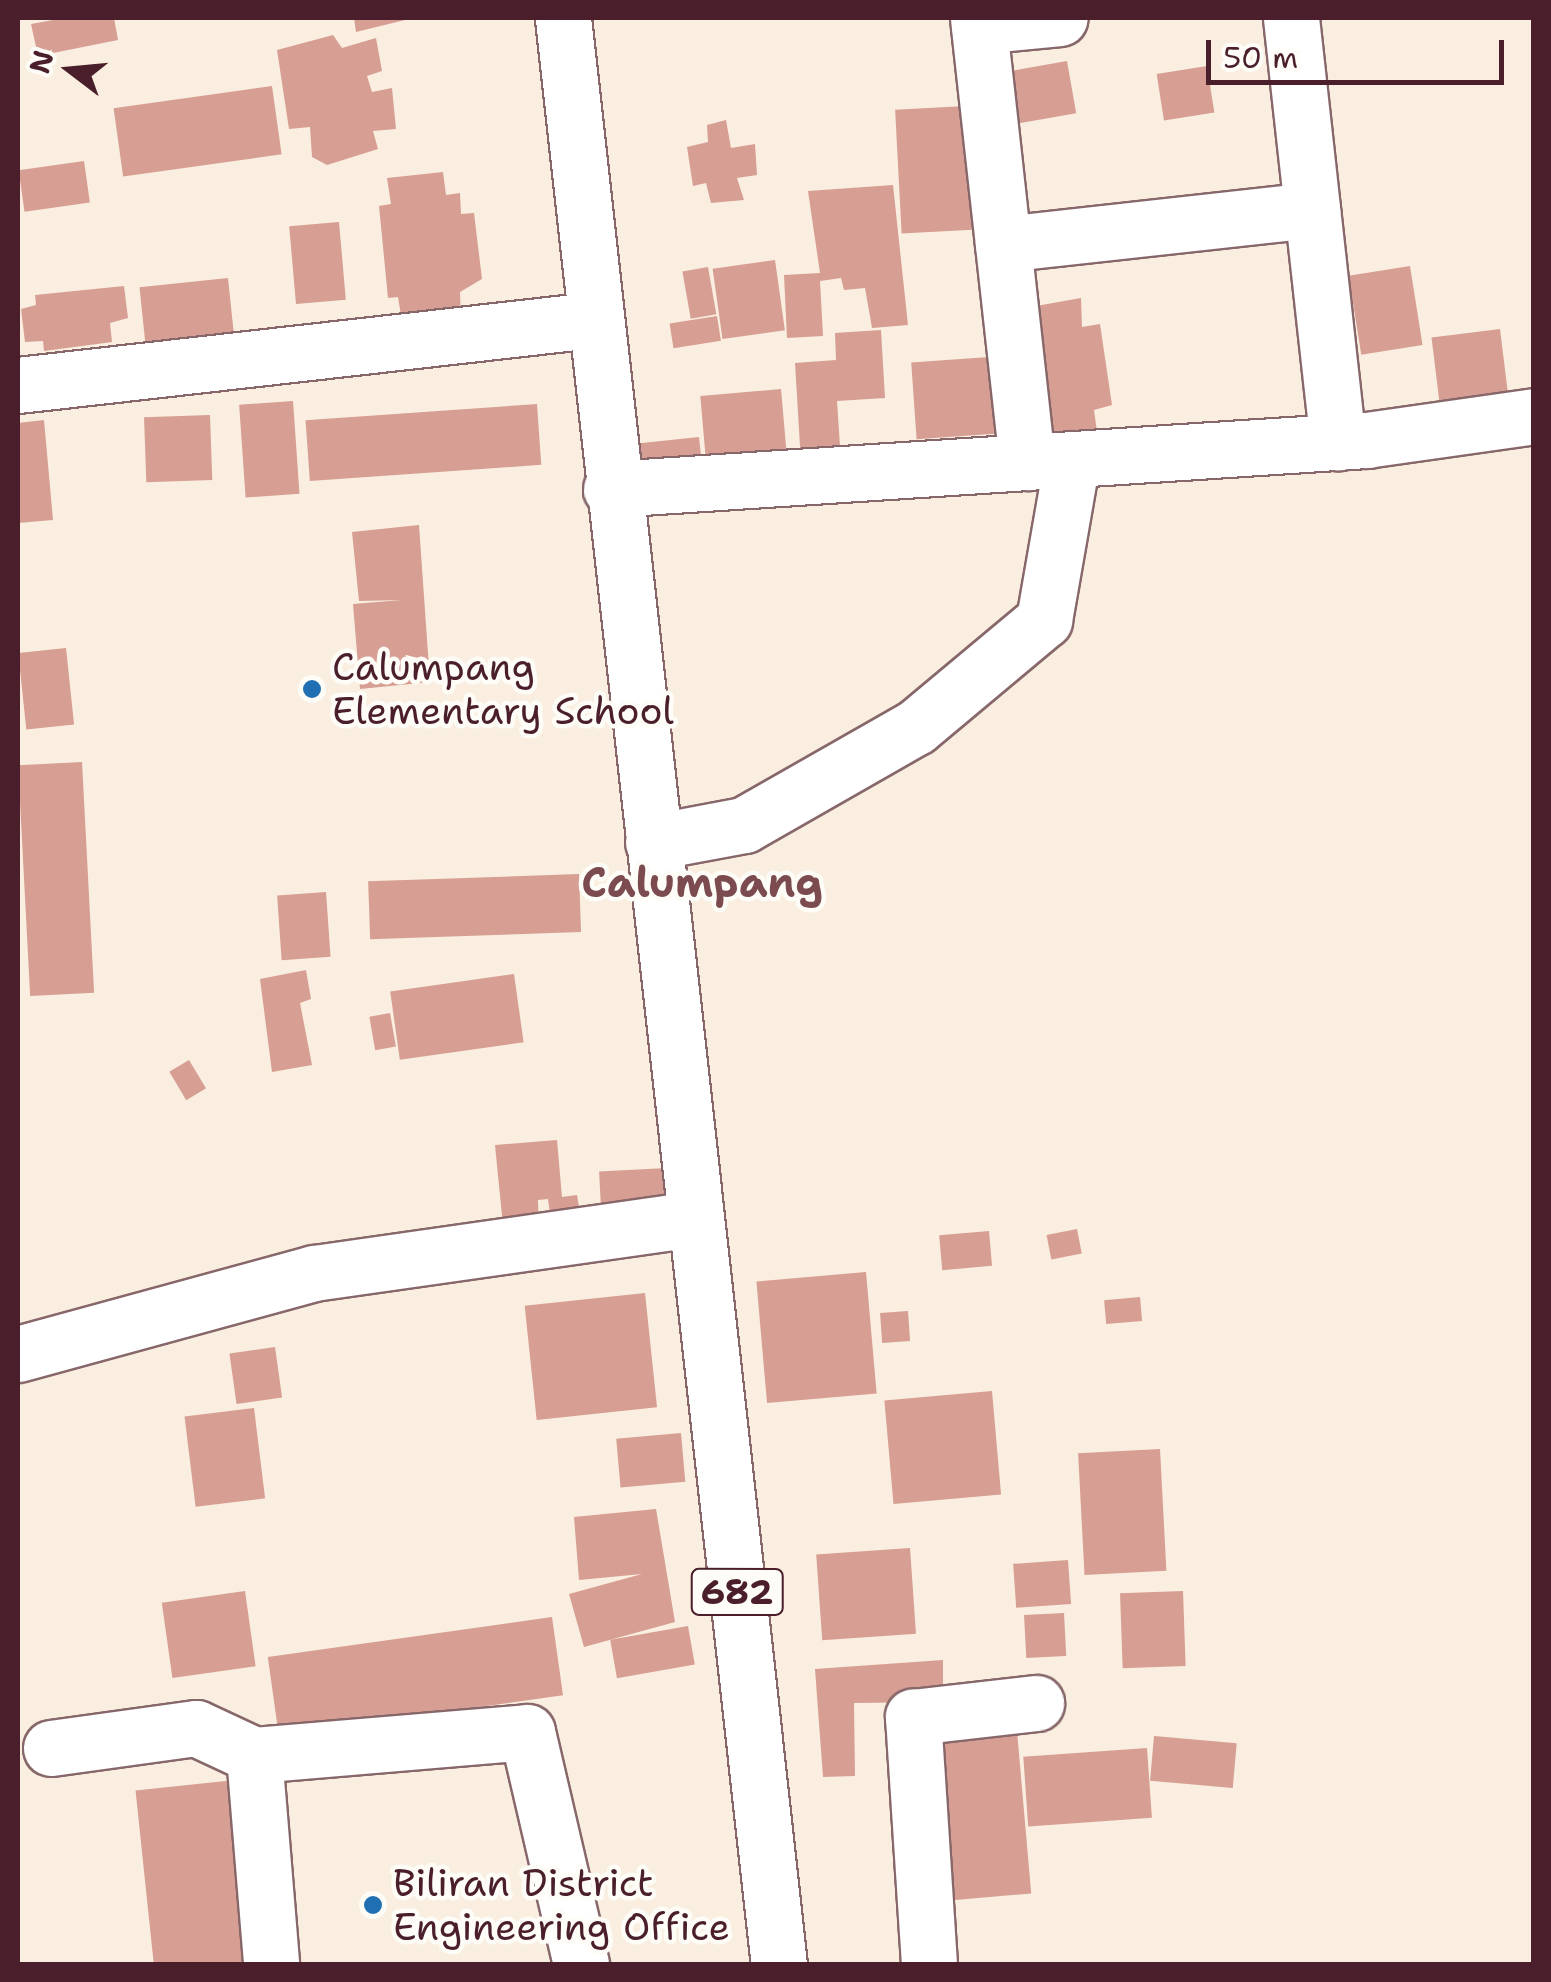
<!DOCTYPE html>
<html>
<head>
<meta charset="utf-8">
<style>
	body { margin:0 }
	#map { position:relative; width:1551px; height:1982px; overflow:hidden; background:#f9eedf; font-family:"Shantell Sans",sans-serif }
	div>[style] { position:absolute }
	.building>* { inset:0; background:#d79e93; transform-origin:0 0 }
	.roads { filter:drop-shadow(2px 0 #87676a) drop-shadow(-2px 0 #87676a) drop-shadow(0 2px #87676a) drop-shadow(0 -2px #87676a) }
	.minor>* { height:55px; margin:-27.5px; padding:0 27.5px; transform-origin:27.5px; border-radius:27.5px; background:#fff }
	.major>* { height:55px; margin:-27.5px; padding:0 27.5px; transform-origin:27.5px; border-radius:27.5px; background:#fff }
	.dots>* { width:28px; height:28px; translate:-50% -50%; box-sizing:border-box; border:5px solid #fdfcf7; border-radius:50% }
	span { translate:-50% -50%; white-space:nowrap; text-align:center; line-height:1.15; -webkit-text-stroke:9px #fdfcf7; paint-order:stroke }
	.shield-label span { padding:2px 8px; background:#fdfcf7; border:2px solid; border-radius:8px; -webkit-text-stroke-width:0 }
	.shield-label { font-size:35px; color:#4a1f2b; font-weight:700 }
	.poi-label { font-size:38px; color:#4a1f2b }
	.left { translate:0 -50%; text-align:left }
	.quarter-label { font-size:42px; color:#7b4b4f; font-weight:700 }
	.frame { position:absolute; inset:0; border:20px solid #4a1f2b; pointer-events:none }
	.north { position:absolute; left:20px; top:20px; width:100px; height:100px; -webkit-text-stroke:8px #fdfcf7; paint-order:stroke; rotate:286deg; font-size:28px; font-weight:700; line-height:40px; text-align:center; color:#4a1f2b }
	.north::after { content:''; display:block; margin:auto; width:35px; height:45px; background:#4a1f2b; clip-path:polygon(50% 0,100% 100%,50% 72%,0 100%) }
	.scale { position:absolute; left:1206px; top:40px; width:298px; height:45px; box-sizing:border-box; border:5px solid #4a1f2b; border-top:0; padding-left:12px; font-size:30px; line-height:35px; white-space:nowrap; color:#4a1f2b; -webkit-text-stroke:8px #fdfcf7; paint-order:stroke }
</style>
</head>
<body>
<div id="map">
	<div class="building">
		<div style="clip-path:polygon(64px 18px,114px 18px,118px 40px,38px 56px,31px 24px)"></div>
		<div style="clip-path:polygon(354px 18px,405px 18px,405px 20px,356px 32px)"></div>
		<div style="clip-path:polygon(333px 35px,342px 48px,376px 38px,382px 71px,367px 76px,372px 92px,392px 88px,396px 129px,373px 131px,378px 149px,327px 165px,312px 157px,310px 127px,289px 129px,277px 50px)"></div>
		<div style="left:1067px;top:61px;width:53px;height:58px;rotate:80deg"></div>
		<div style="left:1207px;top:66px;width:47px;height:51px;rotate:81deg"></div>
		<div style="left:272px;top:86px;width:69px;height:160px;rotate:82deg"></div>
		<div style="left:985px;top:105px;width:124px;height:90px;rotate:87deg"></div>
		<div style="clip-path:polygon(726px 120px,731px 148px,755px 144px,757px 175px,737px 178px,744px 200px,711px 203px,706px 183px,693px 186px,687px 147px,708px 142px,707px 125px)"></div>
		<div style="left:84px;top:161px;width:42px;height:66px;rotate:82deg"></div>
		<div style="clip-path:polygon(443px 172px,446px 195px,460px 193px,461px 214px,474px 213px,482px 279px,460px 292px,461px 318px,402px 322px,398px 297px,388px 298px,379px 206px,391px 204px,387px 178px)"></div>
		<div style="clip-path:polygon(893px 185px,908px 325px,872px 328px,865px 288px,844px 290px,841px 278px,820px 281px,823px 336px,787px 338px,784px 275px,820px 273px,808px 191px)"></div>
		<div style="left:339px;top:222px;width:78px;height:50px;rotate:85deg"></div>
		<div style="left:775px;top:260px;width:71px;height:63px;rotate:82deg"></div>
		<div style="left:1410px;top:266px;width:80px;height:62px;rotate:81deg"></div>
		<div style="left:708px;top:267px;width:48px;height:26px;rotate:80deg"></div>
		<div style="left:228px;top:278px;width:67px;height:89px;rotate:84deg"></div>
		<div style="clip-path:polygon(124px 286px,128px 318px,110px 323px,112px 342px,44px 351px,43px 341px,25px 342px,21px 309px,36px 305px,35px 295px)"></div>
		<div style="clip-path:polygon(1081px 298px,1082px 327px,1100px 324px,1112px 405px,1094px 410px,1098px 439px,1042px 447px,1025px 308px)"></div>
		<div style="left:717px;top:316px;width:25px;height:48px;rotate:81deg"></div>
		<div style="left:1500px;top:329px;width:74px;height:69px;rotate:83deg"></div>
		<div style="clip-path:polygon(881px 330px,885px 398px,837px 401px,841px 461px,801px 463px,795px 363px,836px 360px,835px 333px)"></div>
		<div style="left:1003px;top:356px;width:77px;height:92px;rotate:86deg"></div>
		<div style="left:781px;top:389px;width:73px;height:81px;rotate:85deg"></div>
		<div style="left:293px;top:401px;width:93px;height:54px;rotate:86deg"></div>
		<div style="left:537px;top:404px;width:61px;height:232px;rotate:86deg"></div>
		<div style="left:210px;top:415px;width:65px;height:66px;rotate:88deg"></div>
		<div style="clip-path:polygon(44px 420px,53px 520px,18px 523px,18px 423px)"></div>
		<div style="left:699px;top:437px;width:28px;height:62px;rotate:84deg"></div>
		<div style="clip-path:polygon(419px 525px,430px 682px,360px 689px,353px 604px,402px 600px,359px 601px,352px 532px)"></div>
		<div style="left:66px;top:648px;width:77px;height:48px;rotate:84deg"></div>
		<div style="left:82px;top:762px;width:231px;height:64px;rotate:87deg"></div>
		<div style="left:579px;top:874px;width:58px;height:211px;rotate:88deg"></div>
		<div style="left:326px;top:892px;width:65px;height:49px;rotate:86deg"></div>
		<div style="clip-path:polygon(306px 970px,311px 999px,300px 1003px,312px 1065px,272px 1072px,260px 979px)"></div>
		<div style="left:514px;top:974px;width:69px;height:125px;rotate:82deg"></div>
		<div style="left:390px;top:1013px;width:34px;height:21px;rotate:80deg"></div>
		<div style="left:189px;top:1060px;width:33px;height:23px;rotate:59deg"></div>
		<div style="clip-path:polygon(557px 1140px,562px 1197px,577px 1195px,582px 1224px,552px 1229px,548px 1199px,538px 1200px,539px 1232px,504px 1236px,495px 1145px)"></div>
		<div style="left:667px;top:1168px;width:38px;height:68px;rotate:87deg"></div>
		<div style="left:1077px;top:1229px;width:25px;height:31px;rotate:79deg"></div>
		<div style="left:989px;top:1231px;width:35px;height:50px;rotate:85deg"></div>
		<div style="left:866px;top:1272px;width:122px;height:110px;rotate:85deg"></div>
		<div style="left:645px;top:1293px;width:115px;height:121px;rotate:84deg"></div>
		<div style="left:1140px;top:1297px;width:24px;height:36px;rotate:85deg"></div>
		<div style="left:908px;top:1311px;width:30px;height:28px;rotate:86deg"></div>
		<div style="left:275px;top:1347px;width:51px;height:46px;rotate:82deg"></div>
		<div style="left:992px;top:1391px;width:104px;height:108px;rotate:85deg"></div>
		<div style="left:254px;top:1408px;width:91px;height:70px;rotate:83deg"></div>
		<div style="left:681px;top:1433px;width:49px;height:65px;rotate:85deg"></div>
		<div style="left:1160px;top:1449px;width:122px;height:82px;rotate:87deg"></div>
		<div style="clip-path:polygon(656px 1509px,675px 1622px,584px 1647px,569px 1594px,642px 1574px,579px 1580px,574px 1517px)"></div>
		<div style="left:910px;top:1548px;width:86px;height:94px;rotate:86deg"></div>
		<div style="left:1068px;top:1560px;width:44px;height:55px;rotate:86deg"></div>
		<div style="left:245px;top:1591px;width:76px;height:84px;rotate:82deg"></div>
		<div style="left:1183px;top:1591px;width:75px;height:63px;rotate:88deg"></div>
		<div style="left:1064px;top:1613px;width:43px;height:40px;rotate:87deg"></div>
		<div style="left:552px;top:1617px;width:79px;height:287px;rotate:82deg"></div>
		<div style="left:688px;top:1626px;width:39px;height:79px;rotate:80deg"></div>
		<div style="clip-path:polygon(943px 1660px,943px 1702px,854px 1703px,855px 1776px,823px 1777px,815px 1669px)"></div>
		<div style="left:1017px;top:1731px;width:163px;height:79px;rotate:85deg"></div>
		<div style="left:1154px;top:1736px;width:83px;height:45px;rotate:5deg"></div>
		<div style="left:1147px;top:1748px;width:70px;height:124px;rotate:86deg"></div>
		<div style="left:235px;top:1780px;width:185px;height:100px;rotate:84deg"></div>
	</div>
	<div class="roads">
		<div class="minor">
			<div style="left:978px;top:18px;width:447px;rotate:83.7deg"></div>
			<div style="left:1291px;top:18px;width:427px;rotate:83.7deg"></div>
			<div style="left:979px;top:26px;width:81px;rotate:-5.6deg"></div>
			<div style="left:1003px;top:244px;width:311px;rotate:-6.3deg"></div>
			<div style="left:18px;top:385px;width:578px;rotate:-6.46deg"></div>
			<div style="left:611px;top:489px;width:757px;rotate:-3.71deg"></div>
			<div style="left:1366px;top:440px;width:170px;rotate:-8.1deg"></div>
			<div style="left:653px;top:842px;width:93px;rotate:-10.6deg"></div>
			<div style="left:744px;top:825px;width:198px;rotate:-29.7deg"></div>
			<div style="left:916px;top:727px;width:167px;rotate:-39.9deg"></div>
			<div style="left:1044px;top:620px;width:163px;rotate:-80.1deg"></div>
			<div style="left:18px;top:1354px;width:307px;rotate:-15.3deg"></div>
			<div style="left:314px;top:1273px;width:384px;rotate:-8.1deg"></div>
			<div style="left:51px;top:1748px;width:146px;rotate:-7.9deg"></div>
			<div style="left:196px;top:1728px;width:64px;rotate:25deg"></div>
			<div style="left:254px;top:1755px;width:274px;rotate:-4.8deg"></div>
			<div style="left:527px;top:1732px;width:238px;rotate:76.9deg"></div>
			<div style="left:254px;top:1755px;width:210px;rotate:85.3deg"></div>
			<div style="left:929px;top:1964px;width:248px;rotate:-93.7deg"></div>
			<div style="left:913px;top:1717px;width:124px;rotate:-6.5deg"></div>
		</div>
		<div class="major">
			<div style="left:563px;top:18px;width:1958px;rotate:83.67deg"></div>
		</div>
	</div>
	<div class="dots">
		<div style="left:312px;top:689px;background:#1f6fb2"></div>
		<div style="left:373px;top:1905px;background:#1f6fb2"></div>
	</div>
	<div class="shield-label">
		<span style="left:737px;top:1592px">682</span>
	</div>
	<div class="poi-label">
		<span class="left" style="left:332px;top:689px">Calumpang<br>Elementary School</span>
		<span class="left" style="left:393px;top:1905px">Biliran District<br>Engineering Office</span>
	</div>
	<div class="quarter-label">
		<span style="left:702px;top:882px">Calumpang</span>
	</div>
	<div class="frame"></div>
	<div class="north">N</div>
	<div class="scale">50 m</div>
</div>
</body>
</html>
